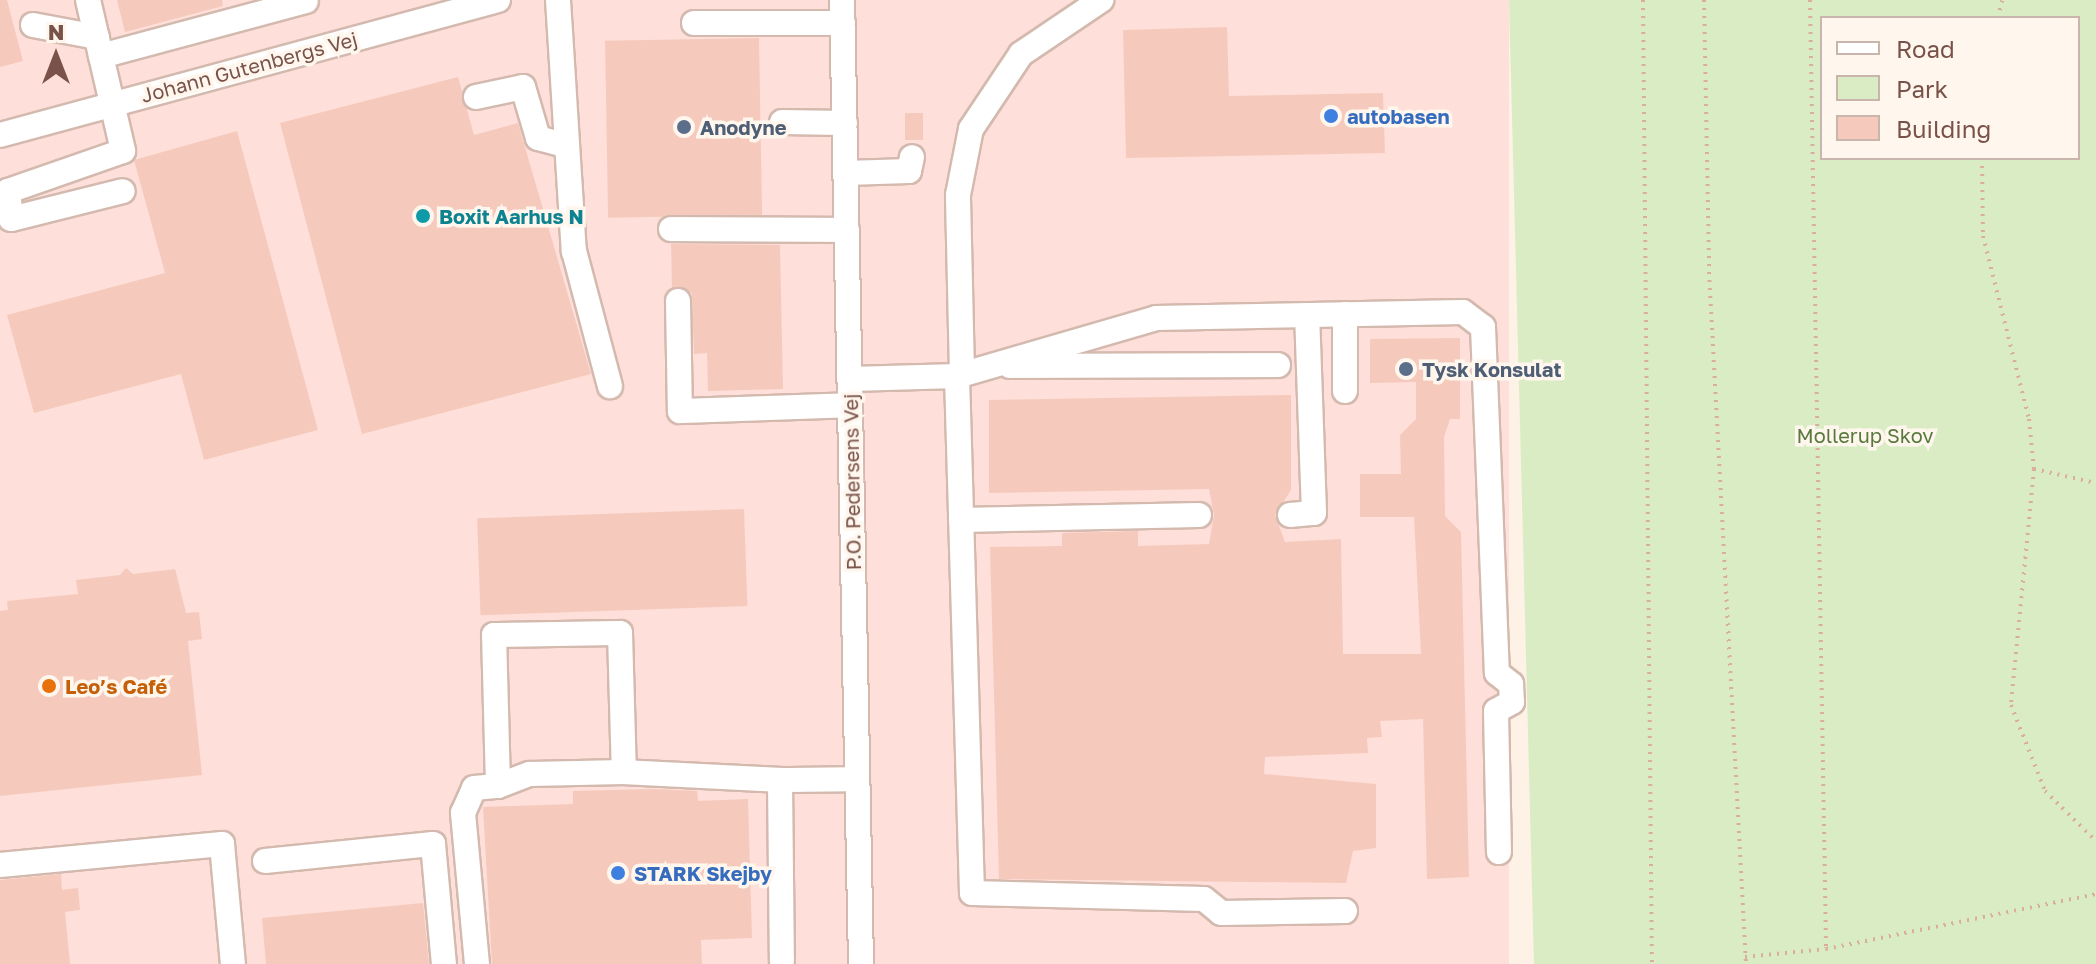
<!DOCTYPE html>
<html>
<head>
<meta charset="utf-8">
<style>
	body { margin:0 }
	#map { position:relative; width:2096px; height:964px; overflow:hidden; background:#fef1e6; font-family:"Golos Text",sans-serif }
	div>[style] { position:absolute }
	.commercial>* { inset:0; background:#fedfd9; transform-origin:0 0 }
	.green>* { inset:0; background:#daecc3 }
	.building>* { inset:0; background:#f5cabc; transform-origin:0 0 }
	.path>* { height:4px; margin-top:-2px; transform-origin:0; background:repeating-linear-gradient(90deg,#daad9f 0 2px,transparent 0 8px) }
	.roads { filter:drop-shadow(2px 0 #d3b9ae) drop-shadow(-2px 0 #d3b9ae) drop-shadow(0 2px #d3b9ae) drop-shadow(0 -2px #d3b9ae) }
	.minor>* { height:24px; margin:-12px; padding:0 12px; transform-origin:12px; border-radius:12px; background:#fff }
	.dots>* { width:22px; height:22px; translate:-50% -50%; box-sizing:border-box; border:4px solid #fff6ee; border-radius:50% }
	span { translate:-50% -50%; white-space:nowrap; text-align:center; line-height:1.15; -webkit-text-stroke:7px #fff6ee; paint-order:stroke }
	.street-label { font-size:20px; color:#795349 }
	.shop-label { font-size:20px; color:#366cbe; font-weight:700 }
	.left { translate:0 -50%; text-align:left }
	.service-label { font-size:20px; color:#4e5e75; font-weight:700 }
	.culture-label { font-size:20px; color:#0d838f; font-weight:700 }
	.park-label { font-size:20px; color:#587a3d }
	.food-label { font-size:20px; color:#c56008; font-weight:700 }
	.legend { position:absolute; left:1820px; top:16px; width:260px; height:144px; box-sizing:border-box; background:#fff6ee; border:2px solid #c9b5ac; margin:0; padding:10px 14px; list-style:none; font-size:24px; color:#795349 }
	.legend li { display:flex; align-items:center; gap:16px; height:40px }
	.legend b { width:40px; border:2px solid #c9b5ac }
	.north { position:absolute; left:16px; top:16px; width:80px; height:80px; -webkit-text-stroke:6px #fff6ee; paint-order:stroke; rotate:0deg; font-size:22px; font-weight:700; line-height:32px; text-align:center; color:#795349 }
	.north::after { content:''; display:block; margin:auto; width:28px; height:36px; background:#795349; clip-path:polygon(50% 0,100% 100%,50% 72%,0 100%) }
</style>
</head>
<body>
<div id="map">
	<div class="commercial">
		<div style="left:0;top:0;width:1509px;height:964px"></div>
	</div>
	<div class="green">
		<div style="clip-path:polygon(evenodd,1509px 0,2096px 0,2096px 964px,1534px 964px,1509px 0,2078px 18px,2078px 158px,1822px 158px,1822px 18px,2078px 18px)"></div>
	</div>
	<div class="building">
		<div style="clip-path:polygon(0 0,7px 0,23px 61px,0 67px)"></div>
		<div style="clip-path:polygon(117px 0,222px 0,223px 6px,125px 32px)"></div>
		<div style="clip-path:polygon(1227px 27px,1229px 96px,1383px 93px,1385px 153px,1126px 158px,1123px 30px)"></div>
		<div style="left:759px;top:38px;width:177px;height:154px;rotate:89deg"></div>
		<div style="clip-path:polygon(458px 77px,474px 135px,518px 123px,591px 374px,362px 434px,280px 123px)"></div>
		<div style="left:923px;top:113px;width:27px;height:18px;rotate:90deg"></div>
		<div style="clip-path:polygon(237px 131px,318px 430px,204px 460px,181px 374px,34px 413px,7px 315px,165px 273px,134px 160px)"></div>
		<div style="clip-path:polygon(671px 244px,780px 245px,783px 389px,708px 391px,707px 353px,694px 354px,692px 293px,672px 288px)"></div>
		<div style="clip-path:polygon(1460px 338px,1460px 419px,1450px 419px,1444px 437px,1445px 516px,1461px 532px,1469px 877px,1427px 879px,1423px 719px,1380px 721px,1382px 737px,1367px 738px,1368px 753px,1265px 757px,1264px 774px,1376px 784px,1376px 848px,1353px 851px,1346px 883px,999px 879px,990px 547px,1062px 546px,1062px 533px,1138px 531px,1138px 546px,1209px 544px,1214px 515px,1209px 489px,989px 493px,989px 400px,1291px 395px,1291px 490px,1275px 515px,1285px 542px,1341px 539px,1343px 654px,1421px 654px,1414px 517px,1360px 517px,1360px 474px,1401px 474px,1400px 435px,1416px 419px,1416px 382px,1370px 383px,1370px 339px)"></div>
		<div style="left:744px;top:509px;width:97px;height:267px;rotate:88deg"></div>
		<div style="clip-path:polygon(126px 568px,133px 574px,175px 569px,186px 613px,199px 612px,202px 639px,188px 641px,202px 775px,0 796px,0 611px,8px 610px,7px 601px,78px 594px,76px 580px,120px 575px)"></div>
		<div style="clip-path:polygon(654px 789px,697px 791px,698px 801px,748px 799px,752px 938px,701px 940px,702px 964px,492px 964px,483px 807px,573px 804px,573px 791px)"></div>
		<div style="clip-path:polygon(61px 874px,62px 890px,78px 888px,80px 910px,65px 912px,70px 964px,0 964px,0 880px)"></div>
		<div style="clip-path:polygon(423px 903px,429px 964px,266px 964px,262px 918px)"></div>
	</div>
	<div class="path">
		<div style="left:1643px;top:0;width:964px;rotate:89.47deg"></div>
		<div style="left:1704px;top:0;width:272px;rotate:88.9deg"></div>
		<div style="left:1709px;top:272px;width:693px;rotate:86.94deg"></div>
		<div style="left:1810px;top:0;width:949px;rotate:89.03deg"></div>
		<div style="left:1998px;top:18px;width:18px;rotate:-77deg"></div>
		<div style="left:1982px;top:158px;width:78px;rotate:89.3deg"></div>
		<div style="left:1983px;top:236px;width:189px;rotate:75.9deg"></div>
		<div style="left:2029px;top:419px;width:50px;rotate:84.3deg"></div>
		<div style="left:2034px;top:469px;width:237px;rotate:95.6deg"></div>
		<div style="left:2011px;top:705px;width:92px;rotate:68.4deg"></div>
		<div style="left:2045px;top:791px;width:71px;rotate:44.4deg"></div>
		<div style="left:2034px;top:469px;width:64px;rotate:12.7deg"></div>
		<div style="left:1745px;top:957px;width:81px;rotate:-5.6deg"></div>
		<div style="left:1826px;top:949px;width:276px;rotate:-11.5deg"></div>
	</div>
	<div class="roads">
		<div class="minor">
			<div style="left:88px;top:0;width:155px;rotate:76.9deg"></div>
			<div style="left:123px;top:151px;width:122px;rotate:160.8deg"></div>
			<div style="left:8px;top:191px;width:28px;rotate:84deg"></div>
			<div style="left:11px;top:219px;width:115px;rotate:-14deg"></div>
			<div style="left:558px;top:0;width:252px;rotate:86.4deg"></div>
			<div style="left:574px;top:251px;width:140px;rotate:75.1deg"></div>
			<div style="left:842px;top:0;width:964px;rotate:88.87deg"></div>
			<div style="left:694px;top:23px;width:149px"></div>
			<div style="left:33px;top:25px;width:65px;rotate:10.6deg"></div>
			<div style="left:101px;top:56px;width:212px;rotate:-15deg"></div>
			<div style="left:476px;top:97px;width:48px;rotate:-12deg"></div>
			<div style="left:523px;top:87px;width:53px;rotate:73.6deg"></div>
			<div style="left:538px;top:138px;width:30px;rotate:15deg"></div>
			<div style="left:782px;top:122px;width:63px;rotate:0.9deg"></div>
			<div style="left:0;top:135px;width:516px;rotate:-15.17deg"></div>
			<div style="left:846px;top:173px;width:63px;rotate:-1.8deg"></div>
			<div style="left:909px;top:171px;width:14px;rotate:-78deg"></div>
			<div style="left:671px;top:229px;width:176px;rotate:0.3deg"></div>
			<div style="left:678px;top:301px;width:110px;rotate:89deg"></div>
			<div style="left:680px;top:411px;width:170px;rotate:-2deg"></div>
			<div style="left:1345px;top:314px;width:77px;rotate:90deg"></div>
			<div style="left:1010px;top:366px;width:268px;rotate:-0.2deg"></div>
			<div style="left:962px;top:374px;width:179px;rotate:-91.3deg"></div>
			<div style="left:958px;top:195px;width:67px;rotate:-78.9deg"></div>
			<div style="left:971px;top:129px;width:90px;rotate:-56.3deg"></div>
			<div style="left:1021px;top:54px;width:97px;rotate:-34deg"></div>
			<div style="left:957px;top:376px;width:517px;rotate:88.34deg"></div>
			<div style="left:972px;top:893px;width:232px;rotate:1.5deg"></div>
			<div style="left:1204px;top:899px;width:22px;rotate:39deg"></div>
			<div style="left:1221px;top:913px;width:124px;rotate:-0.9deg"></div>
			<div style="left:850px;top:379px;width:107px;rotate:-1.6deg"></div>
			<div style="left:957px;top:376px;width:207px;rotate:-16.2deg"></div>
			<div style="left:1156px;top:318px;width:307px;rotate:-1.1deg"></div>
			<div style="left:1463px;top:312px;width:25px;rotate:37deg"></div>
			<div style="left:1483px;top:327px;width:346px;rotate:87.7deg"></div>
			<div style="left:1497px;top:673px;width:18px;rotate:38deg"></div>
			<div style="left:1511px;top:684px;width:18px;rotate:87deg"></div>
			<div style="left:1512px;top:702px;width:18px;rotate:151deg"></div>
			<div style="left:1496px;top:711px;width:141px;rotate:88.8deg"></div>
			<div style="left:1290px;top:515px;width:24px;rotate:-5deg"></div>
			<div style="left:1314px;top:513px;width:198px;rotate:-92deg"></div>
			<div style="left:961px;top:520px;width:238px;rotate:-1.2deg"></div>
			<div style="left:780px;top:780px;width:77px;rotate:-0.7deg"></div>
			<div style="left:498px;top:786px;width:34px;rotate:-21deg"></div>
			<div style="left:530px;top:774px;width:94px;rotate:-1.2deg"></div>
			<div style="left:265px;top:861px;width:169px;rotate:-5.8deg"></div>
			<div style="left:433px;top:844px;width:121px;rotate:84.8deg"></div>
			<div style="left:0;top:865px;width:223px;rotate:-5.4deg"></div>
			<div style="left:222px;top:844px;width:121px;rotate:84.8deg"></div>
			<div style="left:477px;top:964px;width:152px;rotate:-95.3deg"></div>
			<div style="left:463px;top:813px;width:27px;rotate:-66deg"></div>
			<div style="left:474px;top:788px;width:24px;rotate:-5deg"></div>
			<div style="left:498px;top:786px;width:151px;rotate:-91.5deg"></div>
			<div style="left:494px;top:635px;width:126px;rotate:-0.9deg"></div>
			<div style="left:620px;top:633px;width:139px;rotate:88.4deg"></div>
			<div style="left:624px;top:772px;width:156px;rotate:2.9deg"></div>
			<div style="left:780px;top:780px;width:181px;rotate:89.4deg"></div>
		</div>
	</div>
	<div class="dots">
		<div style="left:1331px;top:116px;background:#3f7fe0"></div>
		<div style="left:684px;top:127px;background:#5c6f8a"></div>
		<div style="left:423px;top:216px;background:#0f9aa8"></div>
		<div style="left:1406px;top:369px;background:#5c6f8a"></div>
		<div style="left:49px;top:686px;background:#e8710a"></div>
		<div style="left:618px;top:873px;background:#3f7fe0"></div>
	</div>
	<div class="street-label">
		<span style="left:249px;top:67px;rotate:-15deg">Johann Gutenbergs Vej</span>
		<span style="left:852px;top:482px;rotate:-91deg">P.O. Pedersens Vej</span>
	</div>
	<div class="shop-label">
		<span class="left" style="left:1347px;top:116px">autobasen</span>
		<span class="left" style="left:634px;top:873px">STARK Skejby</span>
	</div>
	<div class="service-label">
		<span class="left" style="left:700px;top:127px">Anodyne</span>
		<span class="left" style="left:1422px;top:369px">Tysk Konsulat</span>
	</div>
	<div class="culture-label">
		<span class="left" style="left:439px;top:216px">Boxit Aarhus N</span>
	</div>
	<div class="park-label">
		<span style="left:1865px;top:435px">Mollerup Skov</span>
	</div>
	<div class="food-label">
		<span class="left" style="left:65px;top:686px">Leo’s Café</span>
	</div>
	<ul class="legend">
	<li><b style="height:10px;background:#fff"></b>Road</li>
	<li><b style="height:22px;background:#daecc3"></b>Park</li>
	<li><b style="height:22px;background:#f5cabc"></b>Building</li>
	</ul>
	<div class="north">N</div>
</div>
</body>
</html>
